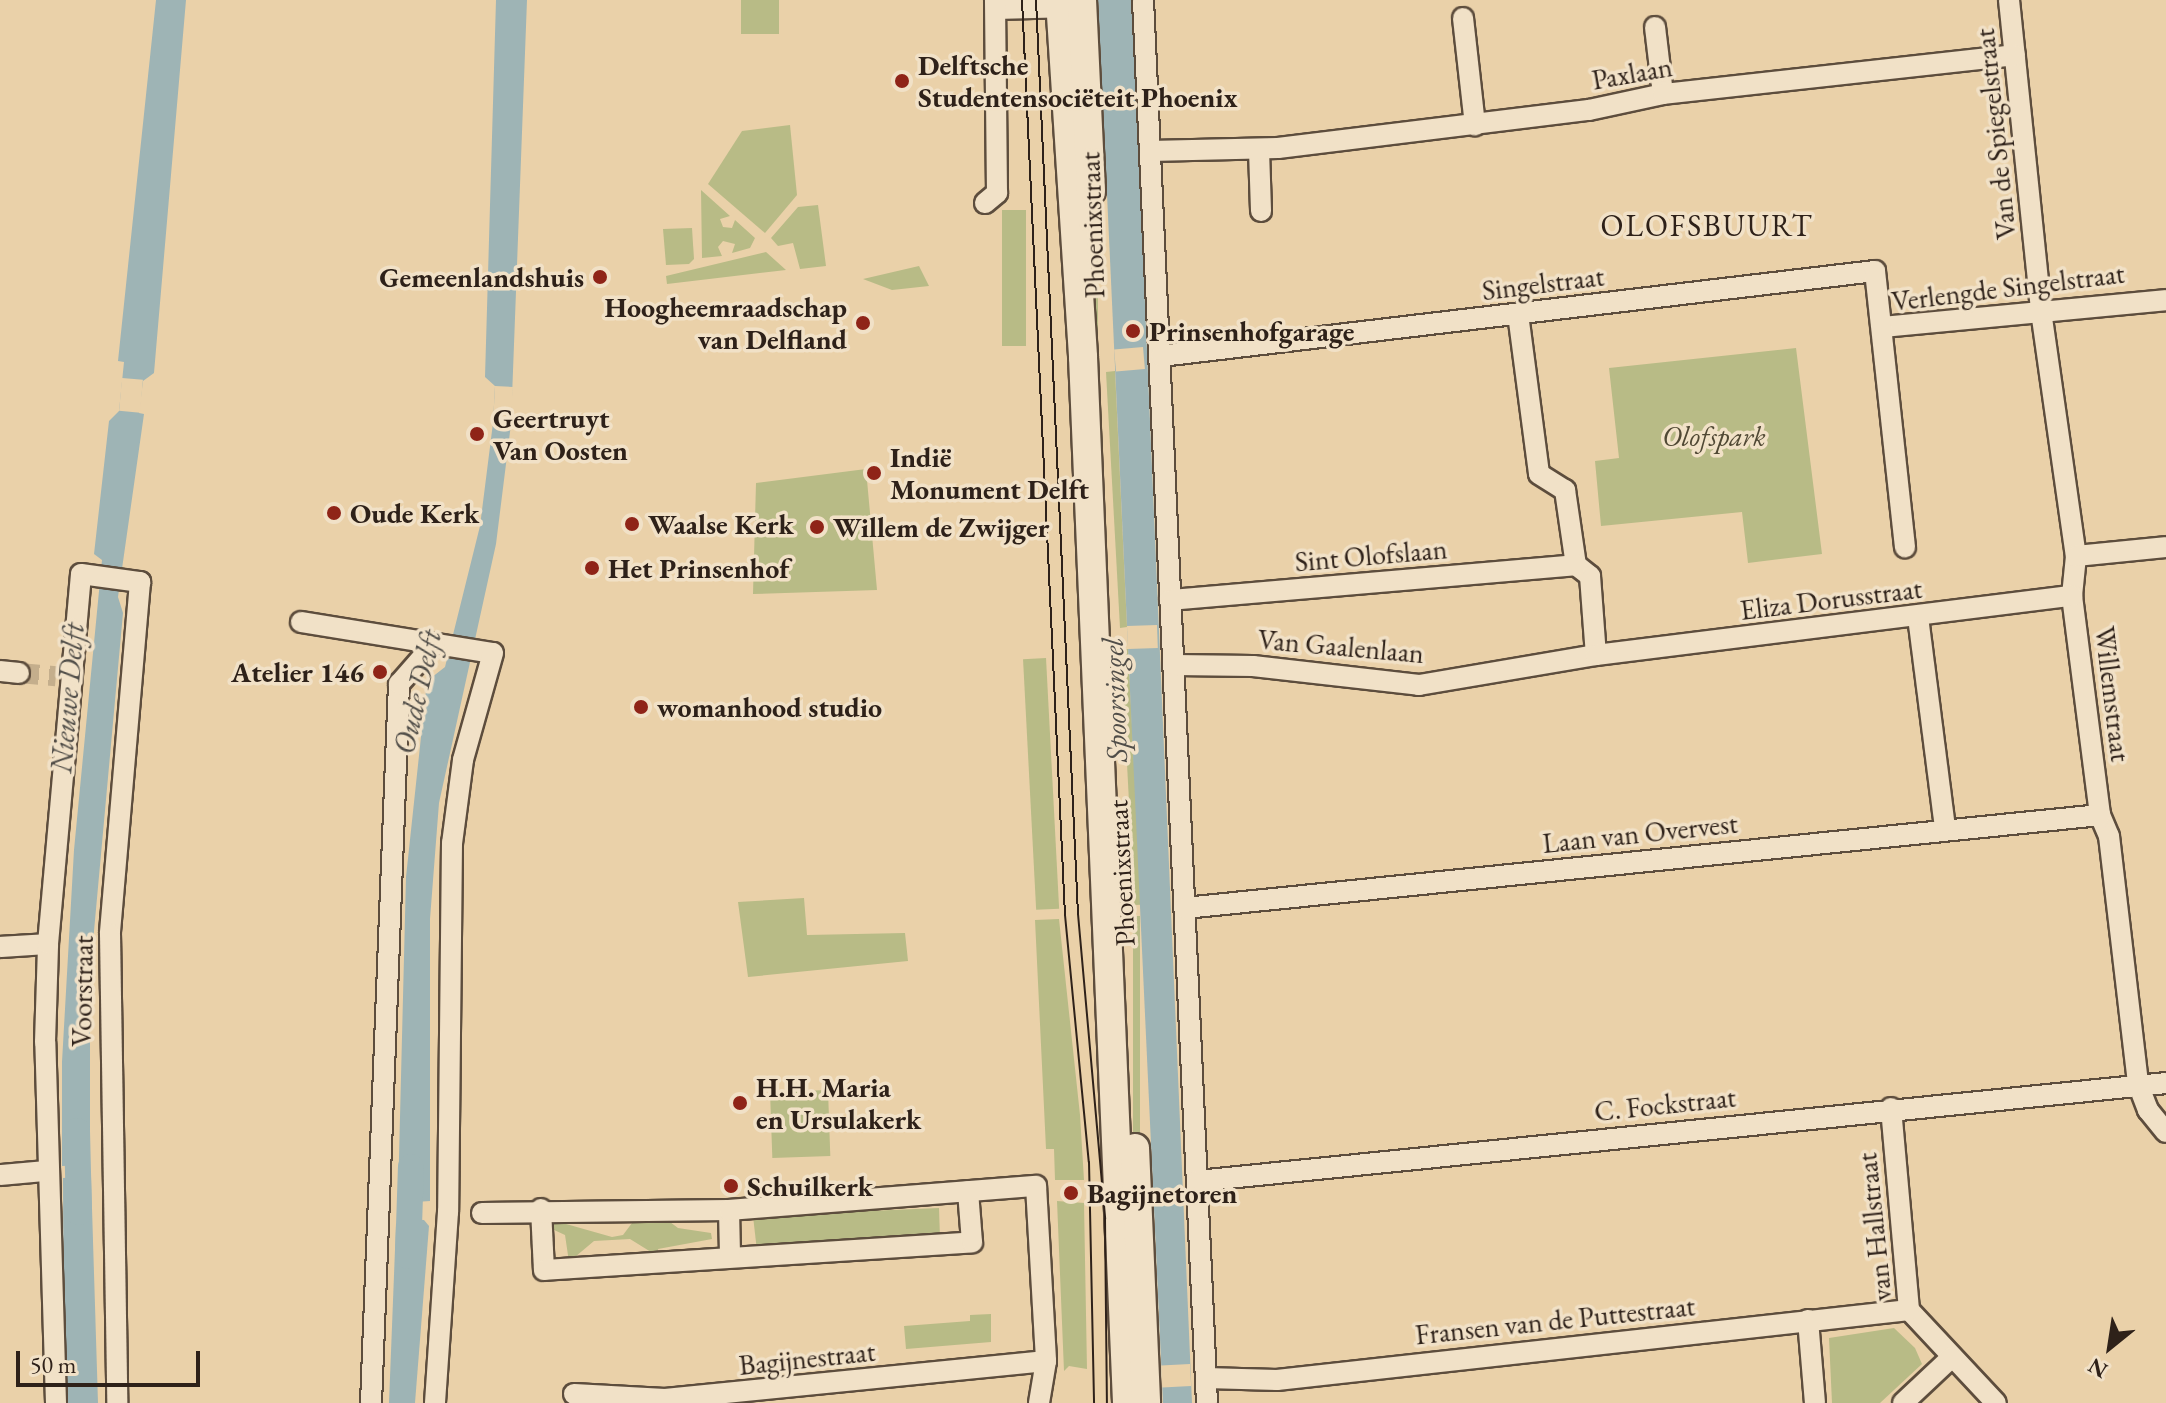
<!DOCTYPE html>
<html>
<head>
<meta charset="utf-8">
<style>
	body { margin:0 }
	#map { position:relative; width:2166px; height:1403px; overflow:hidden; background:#ead1a9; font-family:"EB Garamond",serif }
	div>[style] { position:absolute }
	.green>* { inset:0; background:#b8bb86; transform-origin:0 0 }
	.water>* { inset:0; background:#9eb4b5 }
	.pier>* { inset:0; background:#ead1a9; transform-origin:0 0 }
	.canal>* { height:26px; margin:-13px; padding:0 13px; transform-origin:13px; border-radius:13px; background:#9eb4b5 }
	.street-tunnel>* { height:20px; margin-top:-10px; transform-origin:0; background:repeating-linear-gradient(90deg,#c4ae8c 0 20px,transparent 0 30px) }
	.roads { filter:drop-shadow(2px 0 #5d4d3d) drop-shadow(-2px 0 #5d4d3d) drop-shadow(0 2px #5d4d3d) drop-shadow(0 -2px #5d4d3d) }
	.street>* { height:20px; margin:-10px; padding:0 10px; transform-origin:10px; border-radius:10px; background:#f1e1c7 }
	.secondary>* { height:28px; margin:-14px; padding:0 14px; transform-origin:14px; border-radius:14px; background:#f1e1c7 }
	.tram>* { height:2px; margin:-1px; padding:0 1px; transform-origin:1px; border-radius:1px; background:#2e2119 }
	.dots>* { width:22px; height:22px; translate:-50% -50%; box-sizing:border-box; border:4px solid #f1e1c7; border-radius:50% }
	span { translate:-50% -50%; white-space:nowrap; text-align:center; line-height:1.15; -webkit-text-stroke:7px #f1e1c7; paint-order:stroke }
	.poi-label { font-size:28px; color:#2e2119; font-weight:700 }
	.left { translate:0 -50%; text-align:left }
	.right { translate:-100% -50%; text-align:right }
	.street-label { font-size:28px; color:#2e2119 }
	.park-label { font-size:28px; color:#504834; font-style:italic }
	.neighbourhood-label { font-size:30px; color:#2e2119; letter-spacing:2px }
	.water-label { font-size:30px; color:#504d48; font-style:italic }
	.north { position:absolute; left:2070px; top:1307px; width:80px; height:80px; -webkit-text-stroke:6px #f1e1c7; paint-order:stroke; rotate:210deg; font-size:22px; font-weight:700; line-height:32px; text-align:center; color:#2e2119 }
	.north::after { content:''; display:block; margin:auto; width:28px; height:36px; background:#2e2119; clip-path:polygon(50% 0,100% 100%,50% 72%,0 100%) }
	.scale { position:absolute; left:16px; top:1351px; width:184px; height:36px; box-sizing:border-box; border:4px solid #2e2119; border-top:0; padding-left:10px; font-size:24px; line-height:28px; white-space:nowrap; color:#2e2119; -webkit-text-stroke:6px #f1e1c7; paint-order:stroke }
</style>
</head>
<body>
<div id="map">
	<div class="green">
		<div style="left:741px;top:0;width:38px;height:34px"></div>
		<div style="left:1089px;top:0;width:9px;height:349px"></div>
		<div style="clip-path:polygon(790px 125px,797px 195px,765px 233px,708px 184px,742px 131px)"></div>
		<div style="clip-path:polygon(701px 190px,730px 216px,720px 219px,723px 227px,732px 228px,735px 220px,755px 238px,750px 248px,732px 253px,735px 244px,723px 241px,718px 247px,722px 256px,702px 258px)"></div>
		<div style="clip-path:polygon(818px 205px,826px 266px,800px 269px,793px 243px,778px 246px,771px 238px,798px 207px)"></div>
		<div style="left:1002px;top:210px;width:24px;height:136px"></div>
		<div style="clip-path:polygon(692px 228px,694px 259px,689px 264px,666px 265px,663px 229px)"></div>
		<div style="clip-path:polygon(766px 252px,786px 270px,667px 284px,666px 276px)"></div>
		<div style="clip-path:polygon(919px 266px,929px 286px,892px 290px,863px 279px)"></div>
		<div style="clip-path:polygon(1796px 348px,1822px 554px,1748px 563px,1742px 512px,1601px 526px,1595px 461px,1619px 458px,1609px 368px)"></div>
		<div style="clip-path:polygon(1115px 371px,1127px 627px,1120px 628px,1106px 372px)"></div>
		<div style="clip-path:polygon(866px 469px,877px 590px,753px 594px,756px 483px)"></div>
		<div style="left:1128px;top:649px;width:256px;height:7px;rotate:87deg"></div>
		<div style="left:1046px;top:658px;width:251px;height:23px;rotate:87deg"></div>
		<div style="clip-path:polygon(804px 898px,807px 935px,905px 933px,908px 961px,748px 977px,738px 902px)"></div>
		<div style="left:1133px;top:916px;width:7px;height:449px"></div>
		<div style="clip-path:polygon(1059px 919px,1080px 1115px,1084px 1180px,1055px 1180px,1054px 1149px,1046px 1149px,1035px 920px)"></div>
		<div style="left:828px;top:1090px;width:66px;height:58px;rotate:88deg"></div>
		<div style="clip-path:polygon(1057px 1201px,1084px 1203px,1087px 1369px,1069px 1366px,1064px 1371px)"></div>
		<div style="clip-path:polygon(939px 1208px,940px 1238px,757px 1251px,753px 1216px)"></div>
		<div style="clip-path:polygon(635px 1219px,666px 1219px,678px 1228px,711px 1233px,712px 1239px,658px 1249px,659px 1257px,630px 1239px,594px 1241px,569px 1262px,565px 1235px,552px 1229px,552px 1220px,612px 1237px,623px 1235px)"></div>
		<div style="clip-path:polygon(991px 1314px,991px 1342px,906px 1349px,904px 1326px,970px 1321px,970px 1315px)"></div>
		<div style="clip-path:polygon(1894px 1328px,1915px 1348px,1922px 1364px,1880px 1403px,1832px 1403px,1829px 1338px)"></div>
	</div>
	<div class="water">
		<div style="clip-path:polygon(156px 0,186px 0,154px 373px,143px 381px,139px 413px,144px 414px,118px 597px,123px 613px,90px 975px,90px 1165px,62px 1166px,62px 1062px,74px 850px,102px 560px,94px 554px,109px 421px,119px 411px,124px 362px,118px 361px)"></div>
		<div style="clip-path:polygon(496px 0,527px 0,511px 424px,496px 544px,439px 803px,430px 919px,430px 1201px,402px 1203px,398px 1197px,406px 877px,427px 681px,445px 667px,480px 526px,493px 423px,495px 386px,485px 377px)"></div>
		<div style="clip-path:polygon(1098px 0,1132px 0,1192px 1403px,1163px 1403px)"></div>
		<div style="clip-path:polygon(91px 1176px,98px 1403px,64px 1403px,63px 1178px)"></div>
		<div style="clip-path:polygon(402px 1219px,424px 1220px,429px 1226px,415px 1403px,389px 1403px,396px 1224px)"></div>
	</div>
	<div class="pier">
		<div style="left:1143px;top:347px;width:22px;height:29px;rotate:85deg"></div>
		<div style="left:122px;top:378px;width:21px;height:33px;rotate:5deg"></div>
		<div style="left:495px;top:386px;width:18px;height:37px;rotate:3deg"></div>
		<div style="left:1157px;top:625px;width:23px;height:30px;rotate:88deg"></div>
		<div style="left:1190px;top:1364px;width:22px;height:29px;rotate:87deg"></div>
	</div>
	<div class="canal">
		<div style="left:77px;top:1131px;width:81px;rotate:88.6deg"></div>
		<div style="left:408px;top:1256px;width:89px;rotate:-88.1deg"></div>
	</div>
	<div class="street-tunnel">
		<div style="left:19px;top:673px;width:37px;rotate:5deg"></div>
	</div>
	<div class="roads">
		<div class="street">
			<div style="left:1143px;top:0;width:1404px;rotate:87.39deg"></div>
			<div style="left:2009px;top:0;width:313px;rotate:84.1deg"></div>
			<div style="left:2041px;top:311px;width:247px;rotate:81.9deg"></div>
			<div style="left:2076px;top:556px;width:40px;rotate:95.7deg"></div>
			<div style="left:2072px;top:596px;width:221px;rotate:82.7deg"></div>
			<div style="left:2100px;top:815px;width:23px;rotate:67deg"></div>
			<div style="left:2109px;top:836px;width:250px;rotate:83.3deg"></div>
			<div style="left:2138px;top:1084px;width:28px;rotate:69deg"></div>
			<div style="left:2148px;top:1110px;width:28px;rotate:51deg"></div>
			<div style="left:996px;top:9px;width:76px;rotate:-1.5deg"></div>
			<div style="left:1463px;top:18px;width:108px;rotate:83.6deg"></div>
			<div style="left:1655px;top:27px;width:67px;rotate:83.2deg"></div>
			<div style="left:1259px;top:150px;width:61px;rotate:88.1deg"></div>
			<div style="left:1150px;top:151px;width:128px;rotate:-1.3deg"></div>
			<div style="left:1278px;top:148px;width:313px;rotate:-7deg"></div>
			<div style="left:1589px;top:110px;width:76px;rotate:-12.2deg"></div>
			<div style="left:1663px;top:94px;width:354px;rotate:-6.3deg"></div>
			<div style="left:985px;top:203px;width:16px;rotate:-40deg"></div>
			<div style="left:997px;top:193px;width:193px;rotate:-90.6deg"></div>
			<div style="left:1518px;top:314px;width:161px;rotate:82.5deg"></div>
			<div style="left:1539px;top:474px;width:31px;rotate:32deg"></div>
			<div style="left:1565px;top:490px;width:76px;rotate:81.7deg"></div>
			<div style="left:1576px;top:565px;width:18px;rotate:38deg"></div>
			<div style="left:1590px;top:576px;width:79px;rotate:85.7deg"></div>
			<div style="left:1882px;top:327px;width:285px;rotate:-5.4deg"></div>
			<div style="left:1161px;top:356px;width:719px;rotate:-6.79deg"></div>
			<div style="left:1875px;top:271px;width:278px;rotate:83.8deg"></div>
			<div style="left:2076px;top:556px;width:90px;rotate:-5.7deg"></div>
			<div style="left:1170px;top:600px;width:408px;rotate:-4.9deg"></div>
			<div style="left:1918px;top:617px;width:214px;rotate:82.7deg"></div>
			<div style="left:301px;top:622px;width:194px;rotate:9.2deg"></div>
			<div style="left:493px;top:653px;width:111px;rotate:105.7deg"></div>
			<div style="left:463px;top:760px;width:84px;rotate:97.5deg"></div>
			<div style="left:452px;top:843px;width:369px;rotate:90.6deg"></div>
			<div style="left:448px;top:1212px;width:191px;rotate:93.9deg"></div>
			<div style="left:1175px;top:665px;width:78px;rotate:0.7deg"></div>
			<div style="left:1253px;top:666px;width:167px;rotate:6.5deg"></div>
			<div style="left:1419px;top:685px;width:180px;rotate:-9.6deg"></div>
			<div style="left:1596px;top:655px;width:480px;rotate:-7.1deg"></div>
			<div style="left:0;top:671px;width:19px;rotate:6deg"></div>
			<div style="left:1185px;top:908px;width:920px;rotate:-5.8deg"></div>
			<div style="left:0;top:947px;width:48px;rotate:-3.6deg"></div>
			<div style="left:1891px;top:1108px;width:203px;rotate:84.9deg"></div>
			<div style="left:1909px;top:1310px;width:127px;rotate:46.9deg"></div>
			<div style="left:0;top:1175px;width:45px;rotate:-5.1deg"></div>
			<div style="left:1198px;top:1181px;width:973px;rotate:-5.78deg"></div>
			<div style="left:541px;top:1209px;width:61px;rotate:87.2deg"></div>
			<div style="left:544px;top:1270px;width:429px;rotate:-3.7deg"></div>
			<div style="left:972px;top:1242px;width:51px;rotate:-94.5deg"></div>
			<div style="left:729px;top:1210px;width:44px;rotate:88.7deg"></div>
			<div style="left:482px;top:1213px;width:247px;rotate:-0.7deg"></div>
			<div style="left:729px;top:1210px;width:308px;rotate:-4.5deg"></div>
			<div style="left:1036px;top:1186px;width:175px;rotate:86.7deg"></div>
			<div style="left:1046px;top:1361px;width:43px;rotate:99.5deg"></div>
			<div style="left:1808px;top:1320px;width:83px;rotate:85.2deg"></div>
			<div style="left:1206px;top:1378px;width:71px;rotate:1.6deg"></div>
			<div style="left:1277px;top:1380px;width:636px;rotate:-6.32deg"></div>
			<div style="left:574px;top:1394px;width:91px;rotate:3.1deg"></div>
			<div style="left:665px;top:1399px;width:383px;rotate:-5.7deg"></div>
			<div style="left:56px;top:1403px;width:361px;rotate:-91.7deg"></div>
			<div style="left:45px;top:1042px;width:98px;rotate:-88.2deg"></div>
			<div style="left:48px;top:944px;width:371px;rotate:-84.9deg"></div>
			<div style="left:81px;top:574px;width:60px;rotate:7.7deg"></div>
			<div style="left:140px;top:582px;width:353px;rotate:94.9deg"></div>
			<div style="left:110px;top:934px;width:469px;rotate:89.1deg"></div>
			<div style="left:371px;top:1403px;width:720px;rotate:-87.77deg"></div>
			<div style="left:399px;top:684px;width:53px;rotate:-48.8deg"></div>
			<div style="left:1903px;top:1403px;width:67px;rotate:-43.2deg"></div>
		</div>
		<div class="secondary">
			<div style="left:1060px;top:0;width:358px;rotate:86.3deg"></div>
			<div style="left:1083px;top:357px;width:1047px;rotate:87.59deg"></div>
			<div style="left:1082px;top:0;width:191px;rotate:87.3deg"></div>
			<div style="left:1135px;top:1148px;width:254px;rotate:87.5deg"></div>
		</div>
	</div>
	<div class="tram">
		<div style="left:1022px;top:0;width:916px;rotate:87.31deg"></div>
		<div style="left:1065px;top:915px;width:248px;rotate:84.5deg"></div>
		<div style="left:1089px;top:1162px;width:241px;rotate:88.8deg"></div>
		<div style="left:1036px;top:0;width:915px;rotate:87.37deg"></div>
		<div style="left:1078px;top:914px;width:306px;rotate:84.9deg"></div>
		<div style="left:1105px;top:1219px;width:184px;rotate:89.4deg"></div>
	</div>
	<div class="dots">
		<div style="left:902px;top:81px;background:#8f2418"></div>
		<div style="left:600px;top:277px;background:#8f2418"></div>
		<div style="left:863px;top:323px;background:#8f2418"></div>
		<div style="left:1133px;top:331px;background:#8f2418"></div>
		<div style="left:477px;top:434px;background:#8f2418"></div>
		<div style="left:874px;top:473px;background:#8f2418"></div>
		<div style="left:334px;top:513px;background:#8f2418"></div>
		<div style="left:632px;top:524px;background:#8f2418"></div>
		<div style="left:817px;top:527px;background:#8f2418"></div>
		<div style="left:592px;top:568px;background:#8f2418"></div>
		<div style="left:380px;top:672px;background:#8f2418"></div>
		<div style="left:641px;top:707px;background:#8f2418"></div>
		<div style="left:740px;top:1103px;background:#8f2418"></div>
		<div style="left:731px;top:1186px;background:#8f2418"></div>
		<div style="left:1071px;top:1193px;background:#8f2418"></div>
	</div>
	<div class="poi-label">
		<span class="left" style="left:918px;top:81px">Delftsche<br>Studentensociëteit Phoenix</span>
		<span class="right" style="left:584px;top:277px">Gemeenlandshuis</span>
		<span class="right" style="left:847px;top:323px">Hoogheemraadschap<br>van Delfland</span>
		<span class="left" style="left:1149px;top:331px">Prinsenhofgarage</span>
		<span class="left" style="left:493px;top:434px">Geertruyt<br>Van Oosten</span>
		<span class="left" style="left:890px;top:473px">Indië<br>Monument Delft</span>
		<span class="left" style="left:350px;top:513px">Oude Kerk</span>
		<span class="left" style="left:648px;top:524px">Waalse Kerk</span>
		<span class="left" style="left:833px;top:527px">Willem de Zwijger</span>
		<span class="left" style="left:608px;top:568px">Het Prinsenhof</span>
		<span class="right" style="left:364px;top:672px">Atelier 146</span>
		<span class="left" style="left:657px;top:707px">womanhood studio</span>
		<span class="left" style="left:756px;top:1103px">H.H. Maria<br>en Ursulakerk</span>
		<span class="left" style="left:747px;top:1186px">Schuilkerk</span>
		<span class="left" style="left:1087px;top:1193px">Bagijnetoren</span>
	</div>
	<div class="street-label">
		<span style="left:1632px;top:73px;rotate:-10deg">Paxlaan</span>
		<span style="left:1995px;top:134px;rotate:-96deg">Van de Spiegelstraat</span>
		<span style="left:1092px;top:225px;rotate:-92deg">Phoenixstraat</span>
		<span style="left:1543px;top:283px;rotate:-7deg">Singelstraat</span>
		<span style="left:2008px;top:287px;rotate:-7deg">Verlengde Singelstraat</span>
		<span style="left:1371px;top:555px;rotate:-5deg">Sint Olofslaan</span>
		<span style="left:1831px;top:599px;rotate:-7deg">Eliza Dorusstraat</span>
		<span style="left:1341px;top:646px;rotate:5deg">Van Gaalenlaan</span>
		<span style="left:2113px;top:694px;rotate:83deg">Willemstraat</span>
		<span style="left:1640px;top:833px;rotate:-6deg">Laan van Overvest</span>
		<span style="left:1121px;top:873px;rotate:-93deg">Phoenixstraat</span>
		<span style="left:82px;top:991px;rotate:-89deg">Voorstraat</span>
		<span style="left:1665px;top:1104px;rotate:-6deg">C. Fockstraat</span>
		<span style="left:1874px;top:1227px;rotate:-96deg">van Hallstraat</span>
		<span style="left:1555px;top:1320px;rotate:-6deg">Fransen van de Puttestraat</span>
		<span style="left:807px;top:1358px;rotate:-6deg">Bagijnestraat</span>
	</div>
	<div class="park-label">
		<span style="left:1714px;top:436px">Olofspark</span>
	</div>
	<div class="neighbourhood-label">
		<span style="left:1707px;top:226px">OLOFSBUURT</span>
	</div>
	<div class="water-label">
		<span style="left:418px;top:692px;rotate:-77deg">Oude Delft</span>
		<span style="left:68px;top:698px;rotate:-85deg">Nieuwe Delft</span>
		<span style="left:1115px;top:700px;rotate:-92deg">Spoorsingel</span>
	</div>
	<div class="north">N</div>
	<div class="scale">50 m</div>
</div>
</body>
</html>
